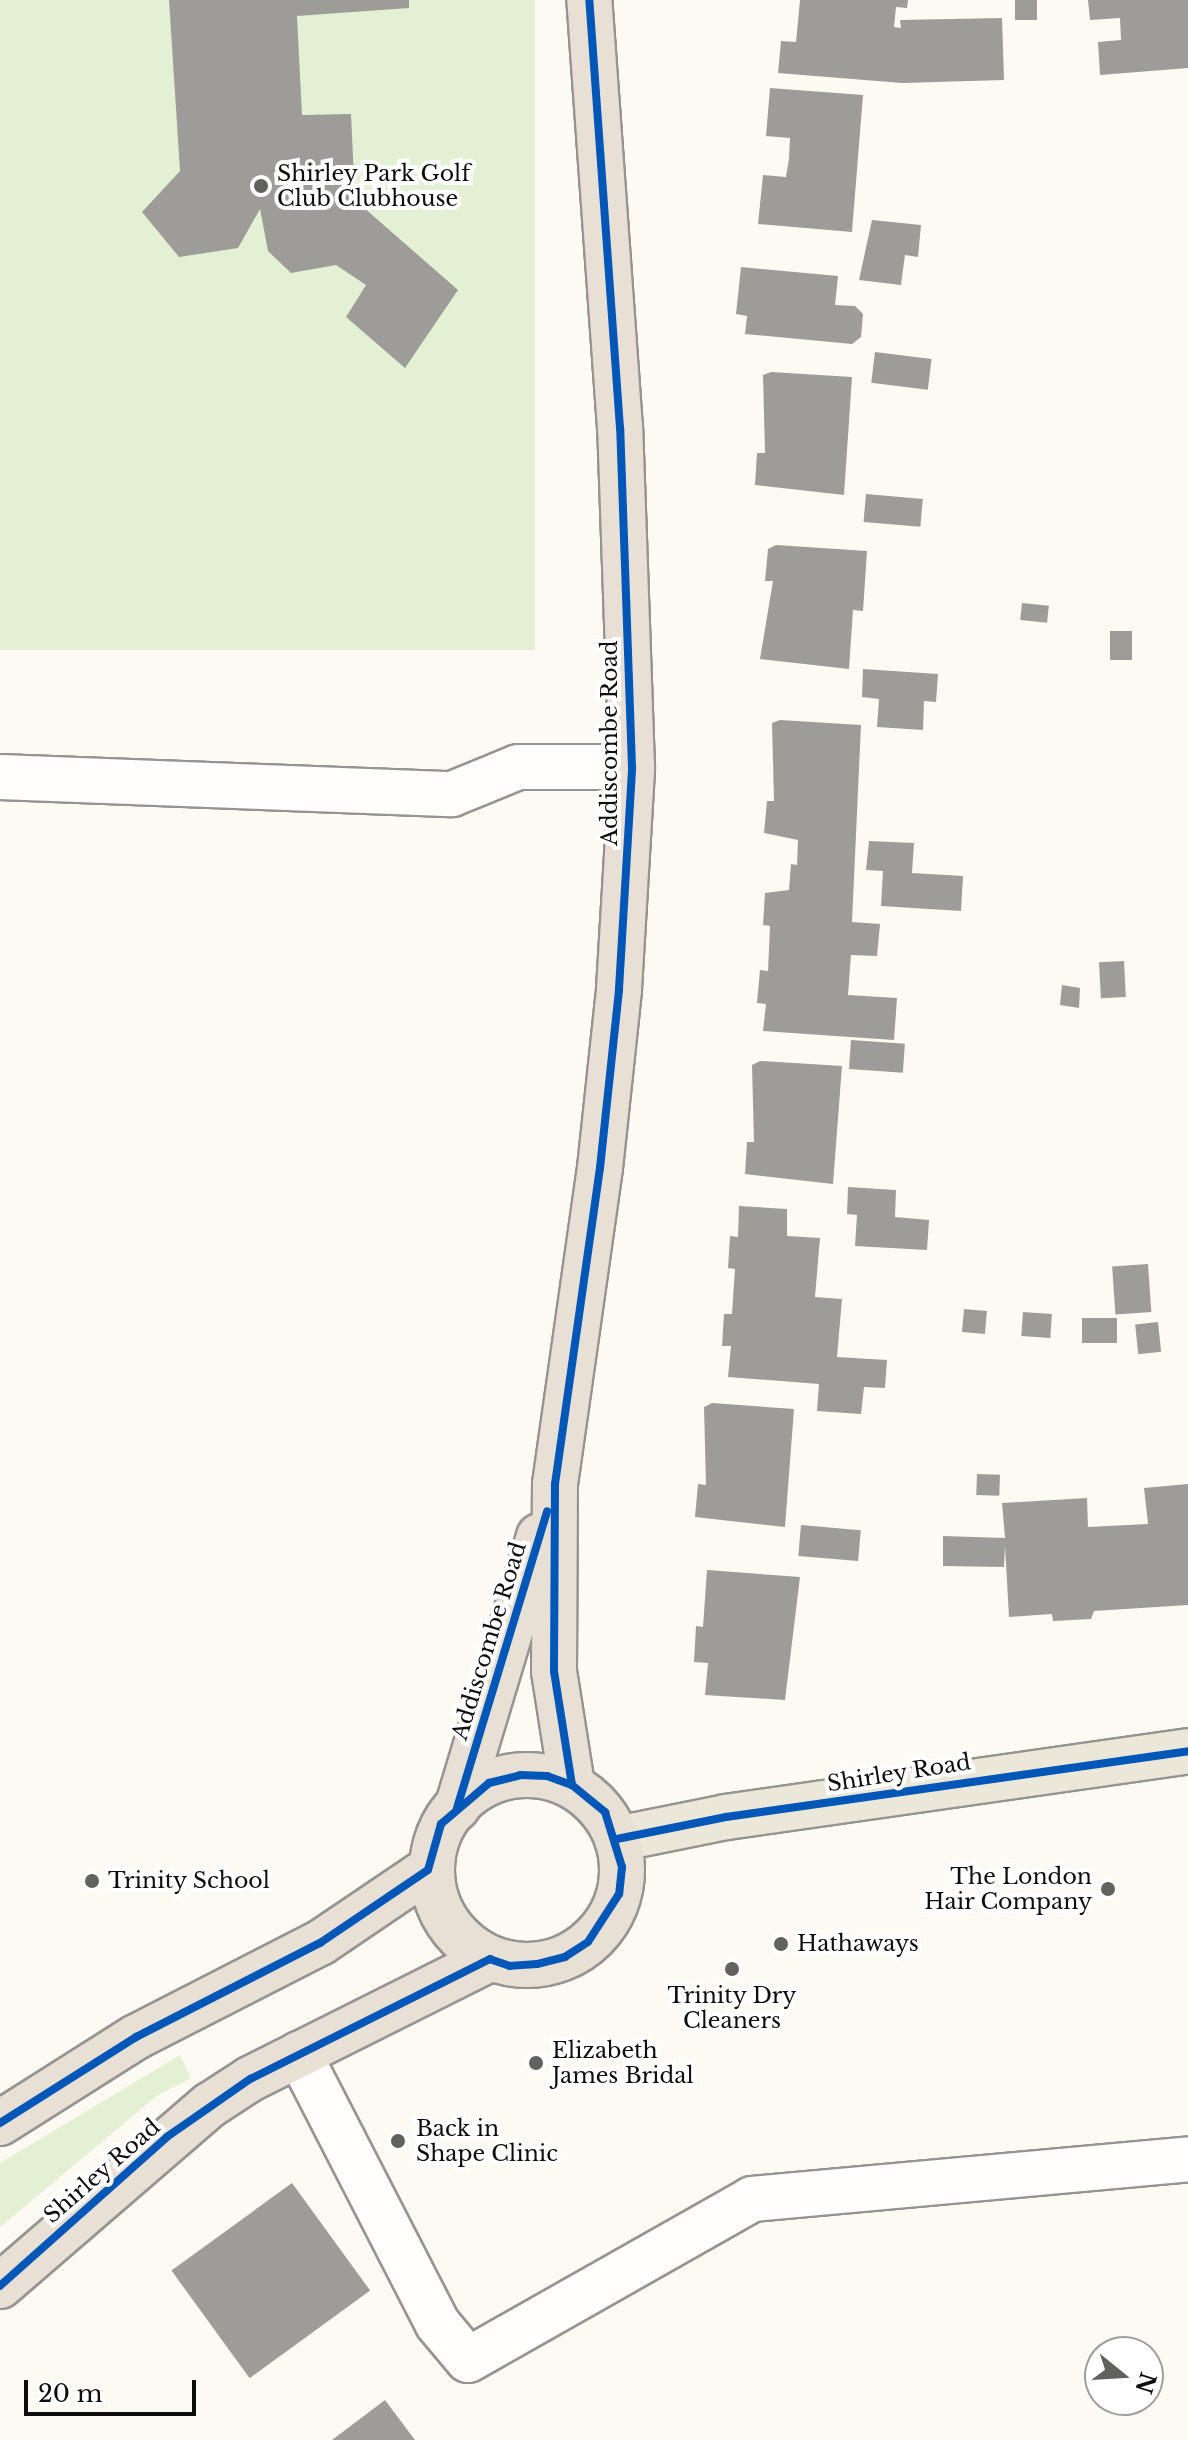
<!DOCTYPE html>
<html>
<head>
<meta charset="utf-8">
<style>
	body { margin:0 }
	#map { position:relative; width:1188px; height:2440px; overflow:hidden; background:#fcfaf2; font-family:"Libre Baskerville",serif }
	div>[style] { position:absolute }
	.green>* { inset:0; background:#e3f0d3; transform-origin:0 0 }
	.building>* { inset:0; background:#9e9c98; transform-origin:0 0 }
	.roads { filter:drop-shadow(2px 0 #959491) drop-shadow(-2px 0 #959491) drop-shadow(0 2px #959491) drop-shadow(0 -2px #959491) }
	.minor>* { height:44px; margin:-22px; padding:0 22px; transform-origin:22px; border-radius:22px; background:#fffefd }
	.major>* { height:44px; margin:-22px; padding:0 22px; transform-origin:22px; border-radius:22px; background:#ece8d9 }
	.highway>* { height:44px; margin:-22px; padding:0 22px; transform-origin:22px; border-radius:22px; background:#e9e0d5 }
	.highway>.ring { margin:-22px; padding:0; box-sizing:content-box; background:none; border:44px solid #e9e0d5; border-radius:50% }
	.cycleway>* { height:8px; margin:-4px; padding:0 4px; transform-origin:4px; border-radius:4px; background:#0057b8 }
	.dots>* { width:22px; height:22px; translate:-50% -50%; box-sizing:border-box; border:4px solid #fff; border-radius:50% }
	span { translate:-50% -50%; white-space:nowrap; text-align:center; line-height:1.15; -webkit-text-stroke:8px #fff; paint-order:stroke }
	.poi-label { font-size:22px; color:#0e0e0e }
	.left { translate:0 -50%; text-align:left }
	.right { translate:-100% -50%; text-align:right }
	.street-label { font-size:22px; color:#0e0e0e }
	.north { position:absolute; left:1084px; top:2336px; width:80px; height:80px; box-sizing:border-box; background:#fff; border:2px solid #9f9f9f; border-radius:50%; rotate:108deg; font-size:22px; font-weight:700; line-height:32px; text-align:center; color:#0e0e0e }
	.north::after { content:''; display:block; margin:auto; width:28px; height:36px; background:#61615e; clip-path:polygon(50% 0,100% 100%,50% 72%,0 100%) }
	.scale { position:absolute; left:24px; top:2380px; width:172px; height:36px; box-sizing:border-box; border:4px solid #0e0e0e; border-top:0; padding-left:10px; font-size:24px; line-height:28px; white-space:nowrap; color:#0e0e0e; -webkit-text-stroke:6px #fff; paint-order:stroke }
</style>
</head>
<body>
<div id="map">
	<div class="green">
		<div style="left:0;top:0;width:535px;height:650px"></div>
		<div style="clip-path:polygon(180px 2055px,191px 2078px,158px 2095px,0 2227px,0 2163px)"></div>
	</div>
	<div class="building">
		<div style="clip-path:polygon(169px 0,409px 0,409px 8px,297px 16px,302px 115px,351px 114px,355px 200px,458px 290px,405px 368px,346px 317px,366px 285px,336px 265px,291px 273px,268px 251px,260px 209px,238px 248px,179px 257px,142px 212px,180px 171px)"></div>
		<div style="clip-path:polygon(800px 0,908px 0,907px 8px,896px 7px,894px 27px,901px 28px,900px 20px,1002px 18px,1004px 80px,902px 83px,778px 73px,781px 41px,796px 42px)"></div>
		<div style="left:1015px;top:0;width:22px;height:20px"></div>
		<div style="clip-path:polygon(1088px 0,1188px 0,1188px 68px,1100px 75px,1098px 42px,1121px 40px,1120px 18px,1090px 20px)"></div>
		<div style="clip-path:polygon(770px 88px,863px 95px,852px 232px,758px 224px,763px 175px,786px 177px,789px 158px,790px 138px,766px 136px)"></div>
		<div style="clip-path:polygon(872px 220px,921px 225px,918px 257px,905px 255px,901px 285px,859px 280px)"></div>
		<div style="clip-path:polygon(741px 267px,838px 276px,835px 305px,855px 306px,863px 314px,861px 337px,852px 344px,745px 334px,747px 316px,736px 314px)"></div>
		<div style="left:875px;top:352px;width:57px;height:31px;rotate:7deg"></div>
		<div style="clip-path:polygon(771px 372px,852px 377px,844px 495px,755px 485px,757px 453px,765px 453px,763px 375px)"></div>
		<div style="left:866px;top:494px;width:57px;height:28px;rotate:5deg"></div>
		<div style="clip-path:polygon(776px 545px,867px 551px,863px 611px,853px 610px,849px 669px,760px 659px,773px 581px,765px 581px,768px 549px)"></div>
		<div style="left:1022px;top:603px;width:27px;height:17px;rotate:6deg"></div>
		<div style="left:1110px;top:631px;width:22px;height:29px"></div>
		<div style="clip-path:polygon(863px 669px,938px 674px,936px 702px,924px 701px,923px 730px,877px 727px,879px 699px,862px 697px)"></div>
		<div style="clip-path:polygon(780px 720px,861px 725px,852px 922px,880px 924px,877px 956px,851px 955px,848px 995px,897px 998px,894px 1040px,763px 1031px,766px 1004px,757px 1003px,760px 970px,768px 971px,770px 926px,763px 925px,765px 893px,789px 890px,791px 864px,797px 865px,798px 840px,764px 833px,767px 801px,774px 801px,772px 723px)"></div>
		<div style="clip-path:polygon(869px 841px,914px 843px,912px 873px,963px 876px,961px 911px,881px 906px,883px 871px,866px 870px)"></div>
		<div style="left:1124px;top:961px;width:36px;height:25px;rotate:87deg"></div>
		<div style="clip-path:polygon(1062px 985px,1080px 988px,1079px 1008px,1060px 1005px)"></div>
		<div style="left:851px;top:1040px;width:54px;height:29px;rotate:4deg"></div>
		<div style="clip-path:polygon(760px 1061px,842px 1066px,833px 1184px,745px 1174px,747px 1142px,754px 1142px,752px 1065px)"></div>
		<div style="clip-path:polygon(848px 1187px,896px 1190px,895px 1217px,929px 1220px,927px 1250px,855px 1246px,857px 1215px,847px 1214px)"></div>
		<div style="clip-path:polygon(739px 1206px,787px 1209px,787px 1236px,820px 1238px,815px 1297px,842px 1299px,837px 1357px,887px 1360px,885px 1388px,864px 1387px,861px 1414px,817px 1411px,819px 1384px,728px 1377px,731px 1346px,722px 1346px,724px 1314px,732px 1314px,735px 1269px,728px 1268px,730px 1236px,738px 1237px)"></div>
		<div style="left:1148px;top:1264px;width:48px;height:36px;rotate:86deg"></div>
		<div style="left:964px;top:1309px;width:23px;height:23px;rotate:5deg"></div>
		<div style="left:1023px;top:1312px;width:29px;height:24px;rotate:4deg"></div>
		<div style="left:1082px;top:1318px;width:35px;height:25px"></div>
		<div style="left:1158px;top:1322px;width:30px;height:23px;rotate:84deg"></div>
		<div style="clip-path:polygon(712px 1403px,794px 1409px,785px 1527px,695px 1517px,698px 1484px,706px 1485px,704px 1407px)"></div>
		<div style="left:977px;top:1474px;width:23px;height:21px;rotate:2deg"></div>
		<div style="clip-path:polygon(1188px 1484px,1188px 1605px,1094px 1611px,1091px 1619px,1053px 1621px,1052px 1614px,1009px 1617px,1005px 1546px,1004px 1567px,943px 1566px,943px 1536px,1005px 1538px,1002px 1503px,1087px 1498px,1088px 1527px,1148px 1524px,1144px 1488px)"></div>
		<div style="left:801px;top:1525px;width:60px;height:31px;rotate:5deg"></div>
		<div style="clip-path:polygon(707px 1570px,800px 1577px,785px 1700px,705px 1695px,708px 1663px,694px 1662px,696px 1626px,703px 1627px)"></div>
		<div style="left:292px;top:2183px;width:133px;height:149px;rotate:54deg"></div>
		<div style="clip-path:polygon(385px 2400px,415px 2440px,332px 2440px)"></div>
	</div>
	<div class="roads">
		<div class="minor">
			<div style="left:0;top:777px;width:452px;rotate:2.2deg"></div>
			<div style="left:452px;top:794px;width:71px;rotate:-22.2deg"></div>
			<div style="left:518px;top:767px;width:114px"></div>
			<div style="left:299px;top:2054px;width:302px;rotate:62.8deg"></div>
			<div style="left:437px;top:2323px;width:48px;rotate:50deg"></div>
			<div style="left:468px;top:2360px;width:326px;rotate:-29.5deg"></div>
			<div style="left:752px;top:2199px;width:438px;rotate:-5.2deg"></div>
		</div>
		<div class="major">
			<div style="left:617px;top:1839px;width:111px;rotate:-11.4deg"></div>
			<div style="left:726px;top:1817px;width:467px;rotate:-8.1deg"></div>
		</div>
		<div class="highway">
			<div class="ring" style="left:432px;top:1775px;width:146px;height:146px"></div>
			<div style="left:572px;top:1785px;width:115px;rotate:-99deg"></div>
			<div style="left:554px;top:1671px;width:187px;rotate:-89.7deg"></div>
			<div style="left:555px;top:1484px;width:319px;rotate:-81.9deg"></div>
			<div style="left:600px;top:1168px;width:180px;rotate:-83.9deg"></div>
			<div style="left:619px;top:989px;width:222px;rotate:-86.6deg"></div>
			<div style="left:632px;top:767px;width:339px;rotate:-92deg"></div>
			<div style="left:620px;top:428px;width:429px;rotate:-94.1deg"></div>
			<div style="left:457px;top:1808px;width:284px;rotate:-73.2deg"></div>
			<div style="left:0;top:2123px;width:161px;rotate:-32.3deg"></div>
			<div style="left:136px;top:2037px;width:207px;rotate:-27.1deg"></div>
			<div style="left:320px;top:1943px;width:130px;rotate:-34.1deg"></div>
			<div style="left:0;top:2286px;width:277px;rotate:-40.8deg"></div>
			<div style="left:210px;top:2105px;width:48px;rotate:-33deg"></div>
			<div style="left:250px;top:2079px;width:268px;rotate:-26.6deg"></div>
		</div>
	</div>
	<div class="cycleway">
		<div style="left:572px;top:1785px;width:115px;rotate:-99deg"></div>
		<div style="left:554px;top:1671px;width:187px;rotate:-89.7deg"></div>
		<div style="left:555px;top:1484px;width:319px;rotate:-81.9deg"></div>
		<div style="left:600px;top:1168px;width:180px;rotate:-83.9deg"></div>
		<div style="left:619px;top:989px;width:222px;rotate:-86.6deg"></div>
		<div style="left:632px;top:767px;width:339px;rotate:-92deg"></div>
		<div style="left:620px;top:428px;width:429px;rotate:-94.1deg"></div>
		<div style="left:457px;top:1808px;width:310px;rotate:-73.1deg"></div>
		<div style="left:617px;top:1839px;width:111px;rotate:-11.4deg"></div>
		<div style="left:726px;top:1817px;width:467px;rotate:-8.1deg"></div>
		<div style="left:0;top:2123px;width:161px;rotate:-32.3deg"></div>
		<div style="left:136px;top:2037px;width:207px;rotate:-27.1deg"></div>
		<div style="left:320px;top:1943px;width:130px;rotate:-34.1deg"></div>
		<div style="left:428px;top:1870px;width:48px;rotate:-74.2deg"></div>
		<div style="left:441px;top:1824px;width:63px;rotate:-40.5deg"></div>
		<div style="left:489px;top:1783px;width:32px;rotate:-14deg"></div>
		<div style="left:520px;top:1775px;width:27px;rotate:2deg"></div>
		<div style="left:547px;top:1776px;width:27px;rotate:20deg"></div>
		<div style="left:572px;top:1785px;width:43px;rotate:39.3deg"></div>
		<div style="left:605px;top:1812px;width:58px;rotate:72.8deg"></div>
		<div style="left:622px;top:1867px;width:27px;rotate:96deg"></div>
		<div style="left:619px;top:1894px;width:57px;rotate:122.9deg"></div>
		<div style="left:588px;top:1942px;width:27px;rotate:147deg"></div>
		<div style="left:565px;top:1957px;width:29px;rotate:166deg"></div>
		<div style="left:537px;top:1964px;width:27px;rotate:176deg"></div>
		<div style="left:510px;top:1966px;width:21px;rotate:-161deg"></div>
		<div style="left:490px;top:1959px;width:268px;rotate:153.4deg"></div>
		<div style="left:250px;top:2079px;width:101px;rotate:145.1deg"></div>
		<div style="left:167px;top:2137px;width:224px;rotate:138.3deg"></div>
	</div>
	<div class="dots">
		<div style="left:261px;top:186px;background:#61615e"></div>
		<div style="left:92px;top:1881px;background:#61615e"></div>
		<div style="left:1108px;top:1889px;background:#61615e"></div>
		<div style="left:781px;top:1944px;background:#61615e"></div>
		<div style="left:732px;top:1969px;background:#61615e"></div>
		<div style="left:536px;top:2063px;background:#61615e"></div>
		<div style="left:398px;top:2141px;background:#61615e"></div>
	</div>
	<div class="poi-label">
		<span class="left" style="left:277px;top:186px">Shirley Park Golf<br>Club Clubhouse</span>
		<span class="right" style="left:1092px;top:1889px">The London<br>Hair Company</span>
		<span class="left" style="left:108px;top:1881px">Trinity School</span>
		<span class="left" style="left:797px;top:1944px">Hathaways</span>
		<span style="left:732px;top:2008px">Trinity Dry<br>Cleaners</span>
		<span class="left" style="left:552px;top:2063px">Elizabeth<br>James Bridal</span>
		<span class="left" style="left:416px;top:2141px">Back in<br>Shape Clinic</span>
	</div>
	<div class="street-label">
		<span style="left:610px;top:743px;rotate:-90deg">Addiscombe Road</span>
		<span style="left:489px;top:1641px;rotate:-73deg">Addiscombe Road</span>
		<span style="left:899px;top:1773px;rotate:-9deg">Shirley Road</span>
		<span style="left:102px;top:2171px;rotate:-41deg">Shirley Road</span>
	</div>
	<div class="north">N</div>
	<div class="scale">20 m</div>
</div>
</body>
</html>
